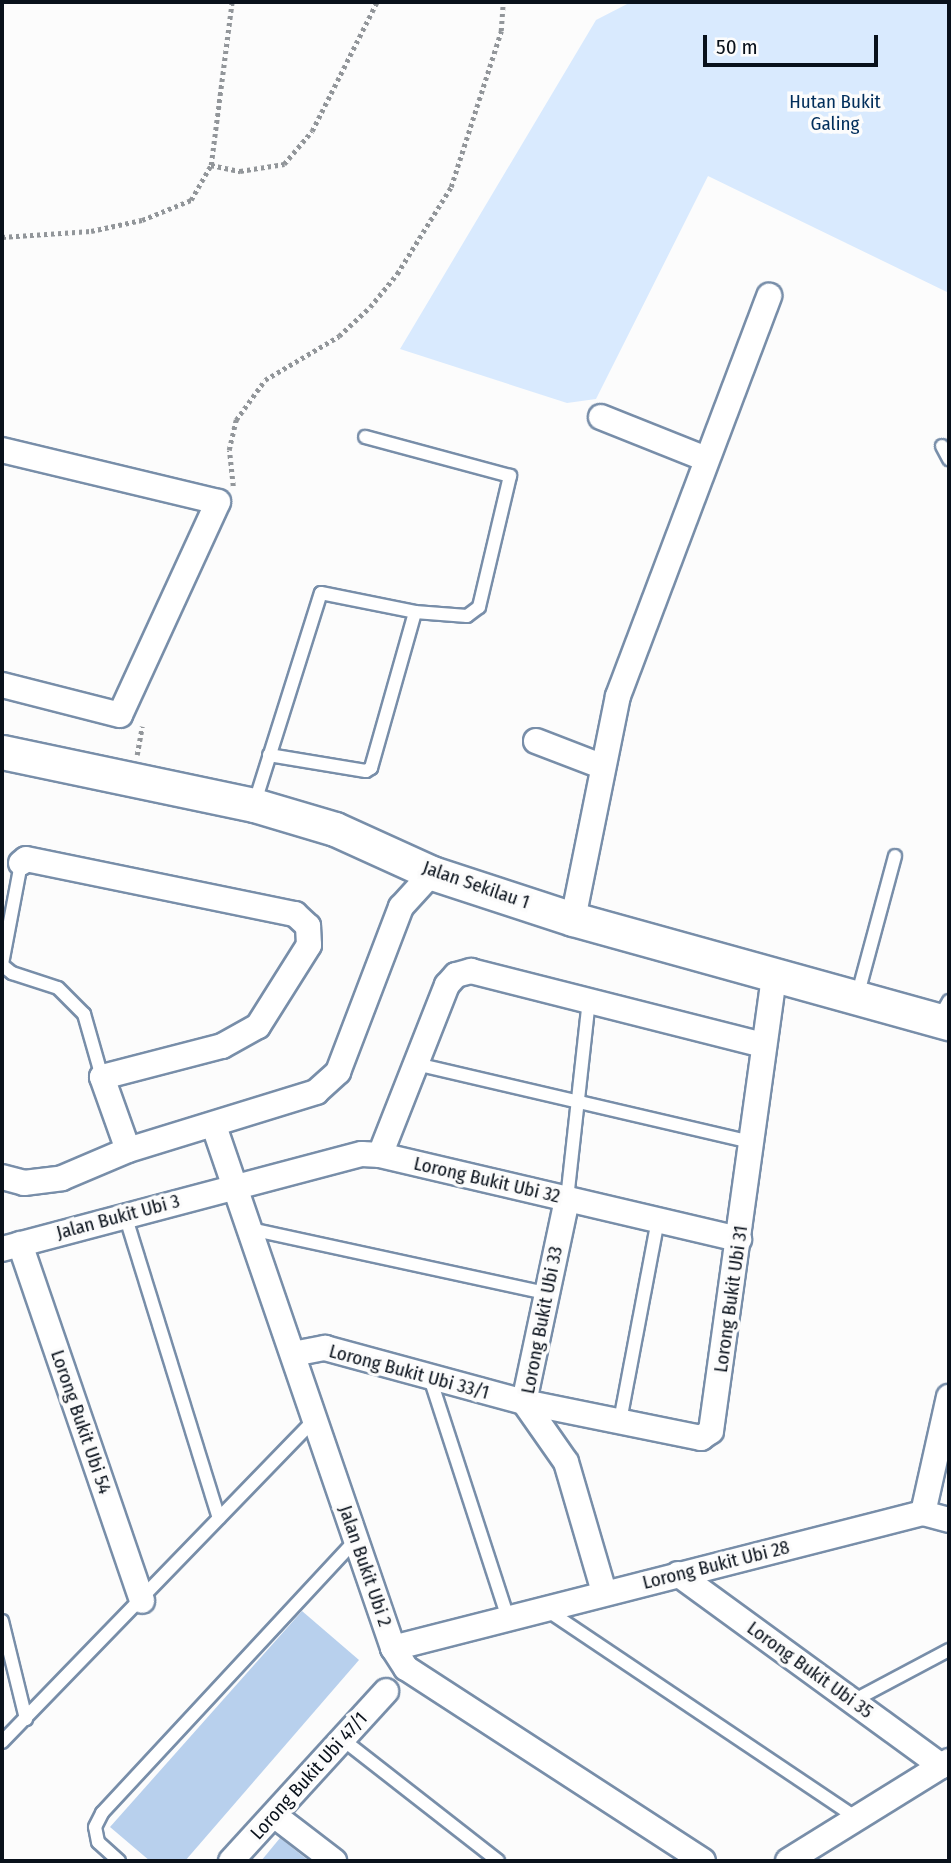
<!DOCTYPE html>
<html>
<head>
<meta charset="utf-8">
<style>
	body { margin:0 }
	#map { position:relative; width:951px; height:1863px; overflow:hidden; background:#fcfcfc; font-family:"Fira Sans Condensed",sans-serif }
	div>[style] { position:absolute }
	.green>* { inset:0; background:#d9eafe }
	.building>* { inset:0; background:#b8d0ed }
	.path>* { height:4.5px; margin-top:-2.25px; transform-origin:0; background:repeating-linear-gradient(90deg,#92969a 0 3.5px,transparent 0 7px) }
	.roads { filter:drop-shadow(2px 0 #788ea9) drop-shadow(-2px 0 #788ea9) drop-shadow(0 2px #788ea9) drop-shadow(0 -2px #788ea9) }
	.lane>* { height:12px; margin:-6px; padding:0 6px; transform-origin:6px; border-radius:6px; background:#fff }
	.street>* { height:24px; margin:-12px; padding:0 12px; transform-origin:12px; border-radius:12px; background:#fff }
	.secondary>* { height:33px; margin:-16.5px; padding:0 16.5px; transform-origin:16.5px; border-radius:16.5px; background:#fff }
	span { translate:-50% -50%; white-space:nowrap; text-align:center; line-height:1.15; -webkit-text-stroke:7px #fcfcfc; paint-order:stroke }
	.park-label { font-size:19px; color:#012e5b }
	.street-label { font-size:19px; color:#09111b }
	.frame { position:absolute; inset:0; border:4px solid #09111b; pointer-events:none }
	.scale { position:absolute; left:703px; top:35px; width:175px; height:32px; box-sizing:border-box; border:4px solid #09111b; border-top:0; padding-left:9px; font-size:21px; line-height:24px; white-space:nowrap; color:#09111b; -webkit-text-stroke:5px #fcfcfc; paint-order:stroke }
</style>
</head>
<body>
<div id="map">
	<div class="green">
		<div style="clip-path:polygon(631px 2px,949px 2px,949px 293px,708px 176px,596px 399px,567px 403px,400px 349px,596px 20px)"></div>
	</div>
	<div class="building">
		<div style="clip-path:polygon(302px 1611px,359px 1660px,185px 1861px,150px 1861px,110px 1827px)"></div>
		<div style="clip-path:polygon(280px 1838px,304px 1857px,309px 1861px,261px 1861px)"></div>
	</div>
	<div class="path">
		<div style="left:211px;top:165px;width:30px;rotate:12deg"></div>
		<div style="left:240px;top:171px;width:45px;rotate:-9deg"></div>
		<div style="left:284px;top:164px;width:43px;rotate:-49.7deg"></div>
		<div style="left:312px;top:131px;width:144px;rotate:-63.3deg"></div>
		<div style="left:2px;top:237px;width:89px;rotate:-3.9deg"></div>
		<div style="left:91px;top:231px;width:52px;rotate:-12.2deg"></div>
		<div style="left:142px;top:220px;width:53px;rotate:-22.2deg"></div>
		<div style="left:191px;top:200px;width:40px;rotate:-60.3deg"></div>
		<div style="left:211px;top:165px;width:164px;rotate:-82.7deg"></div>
		<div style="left:233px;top:486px;width:36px;rotate:-96deg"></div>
		<div style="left:229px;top:450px;width:31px;rotate:-77deg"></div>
		<div style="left:236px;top:420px;width:49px;rotate:-54.1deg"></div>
		<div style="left:265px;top:380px;width:86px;rotate:-30.7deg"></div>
		<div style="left:339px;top:336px;width:42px;rotate:-43.1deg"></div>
		<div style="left:370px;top:307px;width:43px;rotate:-50.7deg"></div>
		<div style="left:397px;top:274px;width:102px;rotate:-58.2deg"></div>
		<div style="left:451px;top:187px;width:164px;rotate:-72.2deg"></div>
		<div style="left:501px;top:31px;width:29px;rotate:-86deg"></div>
		<div style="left:137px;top:755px;width:29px;rotate:-80deg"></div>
	</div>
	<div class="roads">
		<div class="lane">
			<div style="left:942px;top:446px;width:15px;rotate:62deg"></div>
			<div style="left:269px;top:755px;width:98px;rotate:9.4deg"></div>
			<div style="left:366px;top:771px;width:6px;rotate:-31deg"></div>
			<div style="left:371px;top:768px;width:162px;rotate:-74.2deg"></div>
			<div style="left:254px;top:805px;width:222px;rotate:-72.5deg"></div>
			<div style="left:321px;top:593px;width:96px;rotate:11.4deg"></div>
			<div style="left:415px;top:612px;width:52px;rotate:4.4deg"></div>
			<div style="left:467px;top:616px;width:15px;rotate:-37deg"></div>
			<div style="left:479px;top:607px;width:135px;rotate:-76.7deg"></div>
			<div style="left:510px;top:476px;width:150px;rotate:-164.9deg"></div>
			<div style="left:2px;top:964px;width:103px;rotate:-79.3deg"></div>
			<div style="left:2px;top:965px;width:13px;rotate:39deg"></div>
			<div style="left:12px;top:973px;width:48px;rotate:18.1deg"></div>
			<div style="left:58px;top:988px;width:37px;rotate:45deg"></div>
			<div style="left:84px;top:1014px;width:66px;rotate:74.1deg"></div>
			<div style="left:857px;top:997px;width:146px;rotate:-74.9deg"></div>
			<div style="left:938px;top:1020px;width:22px;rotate:-60deg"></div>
			<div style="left:416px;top:1064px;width:345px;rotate:13.1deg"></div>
			<div style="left:567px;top:1199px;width:199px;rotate:-83.7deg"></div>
			<div style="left:125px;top:1215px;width:317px;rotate:72.8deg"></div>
			<div style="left:250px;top:1229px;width:304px;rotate:12.2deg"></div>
			<div style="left:430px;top:1378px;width:252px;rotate:72deg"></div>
			<div style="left:620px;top:1421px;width:205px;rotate:-79.3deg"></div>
			<div style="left:547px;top:1610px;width:373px;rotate:33.9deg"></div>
			<div style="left:2px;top:1621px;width:101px;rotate:76.2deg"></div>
			<div style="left:853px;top:1701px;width:109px;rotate:-28deg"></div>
			<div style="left:342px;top:1739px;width:198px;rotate:38deg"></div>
			<div style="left:2px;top:1742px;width:450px;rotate:-45.9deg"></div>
			<div style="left:119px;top:1861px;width:28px;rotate:-138deg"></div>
			<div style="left:98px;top:1842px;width:15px;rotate:-101deg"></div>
			<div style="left:95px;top:1827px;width:16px;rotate:-63deg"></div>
			<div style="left:102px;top:1813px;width:373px;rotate:-47.1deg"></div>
		</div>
		<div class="street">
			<div style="left:601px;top:417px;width:113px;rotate:21.8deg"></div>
			<div style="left:2px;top:450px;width:222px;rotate:13.5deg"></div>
			<div style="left:218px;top:502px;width:234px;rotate:114.7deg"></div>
			<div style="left:120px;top:715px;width:122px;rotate:-165.7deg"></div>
			<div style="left:536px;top:741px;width:70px;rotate:21deg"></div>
			<div style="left:21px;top:863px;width:6px;rotate:-39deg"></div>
			<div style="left:26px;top:859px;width:275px;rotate:11.6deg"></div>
			<div style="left:295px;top:914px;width:18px;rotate:43deg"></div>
			<div style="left:308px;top:926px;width:19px;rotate:87deg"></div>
			<div style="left:309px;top:945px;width:96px;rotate:122.2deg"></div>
			<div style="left:258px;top:1026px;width:41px;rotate:150.9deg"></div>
			<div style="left:222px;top:1046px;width:124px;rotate:165.5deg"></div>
			<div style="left:102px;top:1077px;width:77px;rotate:70.4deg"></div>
			<div style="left:128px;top:1150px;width:197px;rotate:-17.1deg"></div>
			<div style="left:316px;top:1092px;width:30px;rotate:-42deg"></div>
			<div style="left:338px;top:1072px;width:177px;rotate:-69.1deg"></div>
			<div style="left:401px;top:907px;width:46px;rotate:-47.6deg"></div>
			<div style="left:573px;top:919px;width:227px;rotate:-78.6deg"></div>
			<div style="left:618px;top:696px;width:428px;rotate:-69.3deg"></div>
			<div style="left:214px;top:1126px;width:552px;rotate:71.07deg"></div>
			<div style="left:393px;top:1648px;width:24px;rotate:57deg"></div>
			<div style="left:406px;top:1668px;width:354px;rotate:33deg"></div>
			<div style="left:380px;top:1155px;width:183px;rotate:-68.5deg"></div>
			<div style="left:447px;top:985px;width:13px;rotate:-48deg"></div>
			<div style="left:456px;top:975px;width:16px;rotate:-15deg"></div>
			<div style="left:471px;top:971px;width:302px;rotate:14.2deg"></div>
			<div style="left:2px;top:1177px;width:23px;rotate:15deg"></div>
			<div style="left:24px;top:1183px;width:38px;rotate:-7deg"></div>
			<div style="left:62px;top:1178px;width:72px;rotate:-23deg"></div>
			<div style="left:20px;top:1244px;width:377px;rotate:71.1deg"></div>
			<div style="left:2px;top:1249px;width:372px;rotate:-14.8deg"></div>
			<div style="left:362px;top:1154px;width:18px;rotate:3deg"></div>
			<div style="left:380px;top:1155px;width:369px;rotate:13.2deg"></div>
			<div style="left:293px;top:1354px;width:33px;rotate:-11deg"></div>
			<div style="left:325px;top:1348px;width:206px;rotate:15.2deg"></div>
			<div style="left:524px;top:1402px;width:181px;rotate:11.5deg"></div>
			<div style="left:701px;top:1438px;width:12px;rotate:-35deg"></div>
			<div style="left:711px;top:1431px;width:460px;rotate:-82.1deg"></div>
			<div style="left:524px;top:1402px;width:73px;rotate:55deg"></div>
			<div style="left:566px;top:1462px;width:135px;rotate:73.7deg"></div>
			<div style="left:524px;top:1402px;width:208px;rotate:-78deg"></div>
			<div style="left:923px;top:1513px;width:119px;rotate:-77.4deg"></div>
			<div style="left:678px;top:1574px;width:326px;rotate:36.1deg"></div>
			<div style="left:393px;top:1648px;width:547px;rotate:-14.29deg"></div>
			<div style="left:923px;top:1513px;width:27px;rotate:15deg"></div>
			<div style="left:274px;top:1815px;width:76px;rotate:37.5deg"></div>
			<div style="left:231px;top:1861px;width:230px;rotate:-47.6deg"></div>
			<div style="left:788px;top:1861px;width:190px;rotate:-31.8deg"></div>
		</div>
		<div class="secondary">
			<div style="left:2px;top:752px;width:258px;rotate:11.9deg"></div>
			<div style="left:254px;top:805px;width:84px;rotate:16.5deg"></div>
			<div style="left:335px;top:829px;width:107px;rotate:24.4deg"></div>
			<div style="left:432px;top:873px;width:148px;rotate:18.1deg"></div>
			<div style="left:573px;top:919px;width:390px;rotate:15.5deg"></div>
		</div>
	</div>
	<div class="park-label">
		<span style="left:835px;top:113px">Hutan Bukit<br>Galing</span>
	</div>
	<div class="street-label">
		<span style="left:476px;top:885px;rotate:19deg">Jalan Sekilau 1</span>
		<span style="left:487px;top:1180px;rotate:13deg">Lorong Bukit Ubi 32</span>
		<span style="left:118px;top:1217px;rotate:-15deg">Jalan Bukit Ubi 3</span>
		<span style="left:731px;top:1299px;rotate:-82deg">Lorong Bukit Ubi 31</span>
		<span style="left:542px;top:1320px;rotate:-79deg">Lorong Bukit Ubi 33</span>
		<span style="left:409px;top:1372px;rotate:15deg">Lorong Bukit Ubi 33/1</span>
		<span style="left:81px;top:1422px;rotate:71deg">Lorong Bukit Ubi 54</span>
		<span style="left:716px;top:1565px;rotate:-14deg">Lorong Bukit Ubi 28</span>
		<span style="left:365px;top:1566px;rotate:71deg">Jalan Bukit Ubi 2</span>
		<span style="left:810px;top:1670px;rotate:36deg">Lorong Bukit Ubi 35</span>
		<span style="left:309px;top:1776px;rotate:-48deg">Lorong Bukit Ubi 47/1</span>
	</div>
	<div class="frame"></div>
	<div class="scale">50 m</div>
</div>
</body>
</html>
